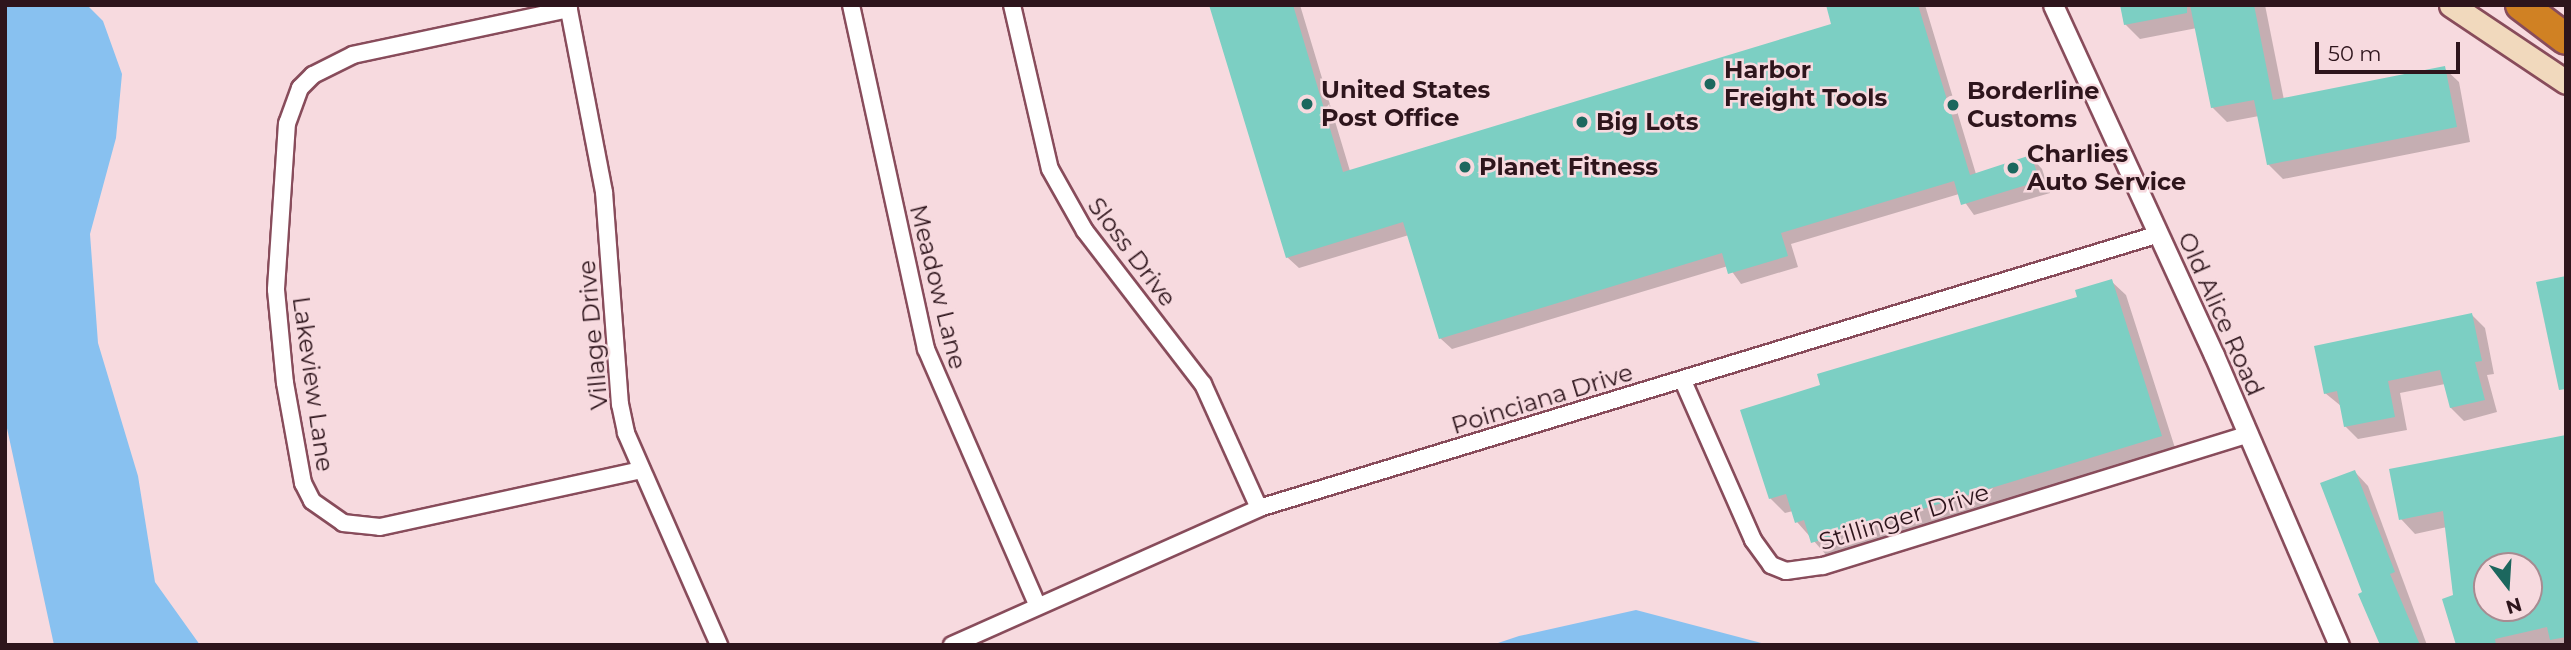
<!DOCTYPE html>
<html>
<head>
<meta charset="utf-8">
<style>
	body { margin:0 }
	#map { position:relative; width:2571px; height:650px; overflow:hidden; background:#f7dadf; font-family:Montserrat,sans-serif }
	div>[style] { position:absolute }
	.water>* { inset:0; background:#88c1f0 }
	.shadow>* { inset:0; background:#0003 }
	.building>* { inset:0; background:#7ccfc3 }
	.roads { filter:drop-shadow(2px 0 #884c5b) drop-shadow(-2px 0 #884c5b) drop-shadow(0 2px #884c5b) drop-shadow(0 -2px #884c5b) }
	.minor>* { height:16px; margin:-8px; padding:0 8px; transform-origin:8px; border-radius:8px; background:#fff }
	.tertiary>* { height:19px; margin:-9.5px; padding:0 9.5px; transform-origin:9.5px; border-radius:9.5px; background:#fff }
	.secondary>* { height:23px; margin:-11.5px; padding:0 11.5px; transform-origin:11.5px; border-radius:11.5px; background:#f1d9bd }
	.motorway>* { height:30px; margin:-15px; padding:0 15px; transform-origin:15px; border-radius:15px; background:#d08123 }
	.dots>* { width:19px; height:19px; translate:-50% -50%; box-sizing:border-box; border:4px solid #f7dadf; border-radius:50% }
	span { translate:-50% -50%; white-space:nowrap; text-align:center; line-height:1.15; -webkit-text-stroke:5px #f7dadf; paint-order:stroke }
	.poi-label { font-size:24px; color:#2e151c; font-weight:700 }
	.left { translate:0 -50%; text-align:left }
	.street-label { font-size:24px; color:#2e151c }
	.frame { position:absolute; inset:0; border:7px solid #2e151c; pointer-events:none }
	.north { position:absolute; left:2473px; top:552px; width:70px; height:70px; box-sizing:border-box; background:#f7dadf; border:2px solid #a78b91; border-radius:50%; rotate:163deg; font-size:19px; font-weight:700; line-height:28px; text-align:center; color:#2e151c }
	.north::after { content:''; display:block; margin:auto; width:24px; height:32px; background:#1c675e; clip-path:polygon(50% 0,100% 100%,50% 72%,0 100%) }
	.scale { position:absolute; left:2315px; top:42px; width:145px; height:32px; box-sizing:border-box; border:4px solid #2e151c; border-top:0; padding-left:9px; font-size:21px; line-height:24px; white-space:nowrap; color:#2e151c; -webkit-text-stroke:5px #f7dadf; paint-order:stroke }
</style>
</head>
<body>
<div id="map">
	<div class="water">
		<div style="clip-path:polygon(5px 5px,87px 5px,103px 21px,122px 74px,116px 138px,90px 234px,98px 343px,138px 476px,155px 582px,200px 645px,54px 645px,5px 419px)"></div>
		<div style="clip-path:polygon(1636px 610px,1769px 645px,1492px 645px,1519px 636px)"></div>
	</div>
	<div class="shadow">
		<div style="clip-path:polygon(1211px 5px,1300px 5px,1350px 171px,1834px 25px,1828px 5px,1925px 5px,1976px 174px,2031px 157px,2042px 169px,2050px 193px,1974px 215px,1959px 194px,1791px 244px,1798px 267px,1741px 284px,1728px 266px,1452px 349px,1440px 338px,1409px 235px,1299px 268px,1287px 257px)"></div>
		<div style="clip-path:polygon(2121px 5px,2265px 5px,2284px 100px,2444px 68px,2459px 82px,2470px 142px,2283px 179px,2268px 164px,2259px 116px,2227px 122px,2212px 107px,2197px 28px,2140px 39px,2125px 24px)"></div>
		<div style="clip-path:polygon(2111px 281px,2126px 295px,2176px 451px,1828px 557px,1797px 522px,1793px 511px,1785px 513px,1770px 498px)"></div>
		<div style="clip-path:polygon(2472px 315px,2485px 328px,2494px 374px,2487px 375px,2497px 412px,2464px 421px,2451px 408px,2445px 384px,2400px 393px,2407px 430px,2358px 439px,2345px 426px,2341px 406px,2325px 393px)"></div>
		<div style="clip-path:polygon(evenodd,2391px 471px,2566px 519px,2566px 645px,2458px 645px,2447px 527px,2415px 534px,2401px 519px,2391px 471px,2487px 566px,2529px 566px,2529px 608px,2487px 608px,2487px 566px)"></div>
		<div style="clip-path:polygon(2355px 472px,2368px 486px,2427px 645px,2381px 645px,2364px 593px)"></div>
	</div>
	<div class="building">
		<div style="clip-path:polygon(1209px 5px,1293px 5px,1343px 172px,1831px 24px,1826px 5px,1918px 5px,1970px 175px,2031px 155px,2040px 181px,1961px 205px,1954px 181px,1781px 233px,1788px 256px,1728px 274px,1722px 253px,1439px 339px,1403px 222px,1286px 258px)"></div>
		<div style="clip-path:polygon(2120px 5px,2187px 5px,2187px 13px,2124px 25px)"></div>
		<div style="clip-path:polygon(2190px 5px,2254px 5px,2273px 100px,2445px 66px,2457px 127px,2267px 165px,2254px 100px,2211px 108px)"></div>
		<div style="clip-path:polygon(2566px 276px,2566px 389px,2559px 390px,2536px 282px)"></div>
		<div style="clip-path:polygon(2112px 279px,2162px 436px,1811px 543px,1804px 520px,1795px 523px,1786px 494px,1769px 499px,1740px 410px,1820px 385px,1817px 374px,2077px 297px,2075px 290px)"></div>
		<div style="clip-path:polygon(2472px 313px,2482px 361px,2475px 362px,2485px 400px,2450px 408px,2440px 370px,2388px 381px,2395px 417px,2344px 427px,2337px 391px,2324px 394px,2314px 346px)"></div>
		<div style="clip-path:polygon(evenodd,2566px 435px,2566px 637px,2550px 640px,2547px 627px,2495px 639px,2496px 645px,2456px 645px,2442px 599px,2453px 595px,2443px 511px,2399px 520px,2389px 469px,2566px 435px,2487px 566px,2529px 566px,2529px 608px,2485px 608px,2475px 577px,2487px 575px,2487px 566px)"></div>
		<div style="clip-path:polygon(2355px 470px,2395px 572px,2390px 574px,2420px 645px,2380px 645px,2358px 594px,2362px 592px,2320px 483px)"></div>
	</div>
	<div class="roads">
		<div class="minor">
			<div style="left:568px;top:5px;width:190px;rotate:79.1deg"></div>
			<div style="left:604px;top:192px;width:213px;rotate:85.7deg"></div>
			<div style="left:620px;top:404px;width:30px;rotate:78deg"></div>
			<div style="left:626px;top:433px;width:232px;rotate:66.3deg"></div>
			<div style="left:851px;top:5px;width:352px;rotate:77.7deg"></div>
			<div style="left:926px;top:349px;width:280px;rotate:66.5deg"></div>
			<div style="left:1012px;top:5px;width:168px;rotate:77deg"></div>
			<div style="left:1050px;top:169px;width:71px;rotate:60.6deg"></div>
			<div style="left:1085px;top:231px;width:193px;rotate:52.4deg"></div>
			<div style="left:1203px;top:384px;width:136px;rotate:65.7deg"></div>
			<div style="left:569px;top:9px;width:221px;rotate:168deg"></div>
			<div style="left:353px;top:55px;width:45px;rotate:153.4deg"></div>
			<div style="left:313px;top:75px;width:18px;rotate:135deg"></div>
			<div style="left:300px;top:88px;width:37px;rotate:110deg"></div>
			<div style="left:287px;top:123px;width:167px;rotate:93.8deg"></div>
			<div style="left:276px;top:290px;width:93px;rotate:84.5deg"></div>
			<div style="left:285px;top:383px;width:102px;rotate:79.8deg"></div>
			<div style="left:303px;top:483px;width:20px;rotate:63deg"></div>
			<div style="left:312px;top:501px;width:38px;rotate:35deg"></div>
			<div style="left:343px;top:523px;width:37px;rotate:6deg"></div>
			<div style="left:380px;top:527px;width:268px;rotate:-12.3deg"></div>
			<div style="left:1683px;top:381px;width:174px;rotate:66.2deg"></div>
			<div style="left:1753px;top:540px;width:31px;rotate:54deg"></div>
			<div style="left:1771px;top:565px;width:16px;rotate:22deg"></div>
			<div style="left:1786px;top:571px;width:37px;rotate:-8deg"></div>
			<div style="left:1823px;top:566px;width:443px;rotate:-17.2deg"></div>
			<div style="left:952px;top:645px;width:336px;rotate:-24deg"></div>
			<div style="left:1259px;top:508px;width:941px;rotate:-16.93deg"></div>
		</div>
		<div class="tertiary">
			<div style="left:2053px;top:5px;width:385px;rotate:65.3deg"></div>
			<div style="left:2214px;top:355px;width:316px;rotate:66.7deg"></div>
		</div>
		<div class="secondary">
			<div style="left:2451px;top:5px;width:138px;rotate:33.8deg"></div>
		</div>
		<div class="motorway">
			<div style="left:2521px;top:5px;width:56px;rotate:37.1deg"></div>
		</div>
	</div>
	<div class="dots">
		<div style="left:1710px;top:84px;background:#1c675e"></div>
		<div style="left:1307px;top:104px;background:#1c675e"></div>
		<div style="left:1953px;top:105px;background:#1c675e"></div>
		<div style="left:1582px;top:122px;background:#1c675e"></div>
		<div style="left:1465px;top:167px;background:#1c675e"></div>
		<div style="left:2013px;top:168px;background:#1c675e"></div>
	</div>
	<div class="poi-label">
		<span class="left" style="left:1724px;top:84px">Harbor<br>Freight Tools</span>
		<span class="left" style="left:1321px;top:104px">United States<br>Post Office</span>
		<span class="left" style="left:1967px;top:105px">Borderline<br>Customs</span>
		<span class="left" style="left:1596px;top:122px">Big Lots</span>
		<span class="left" style="left:2027px;top:168px">Charlies<br>Auto Service</span>
		<span class="left" style="left:1479px;top:167px">Planet Fitness</span>
	</div>
	<div class="street-label">
		<span style="left:1132px;top:252px;rotate:53deg">Sloss Drive</span>
		<span style="left:938px;top:287px;rotate:76deg">Meadow Lane</span>
		<span style="left:2221px;top:314px;rotate:66deg">Old Alice Road</span>
		<span style="left:593px;top:335px;rotate:-95deg">Village Drive</span>
		<span style="left:313px;top:384px;rotate:82deg">Lakeview Lane</span>
		<span style="left:1542px;top:399px;rotate:-17deg">Poinciana Drive</span>
		<span style="left:1904px;top:517px;rotate:-17deg">Stillinger Drive</span>
	</div>
	<div class="frame"></div>
	<div class="north">N</div>
	<div class="scale">50 m</div>
</div>
</body>
</html>
